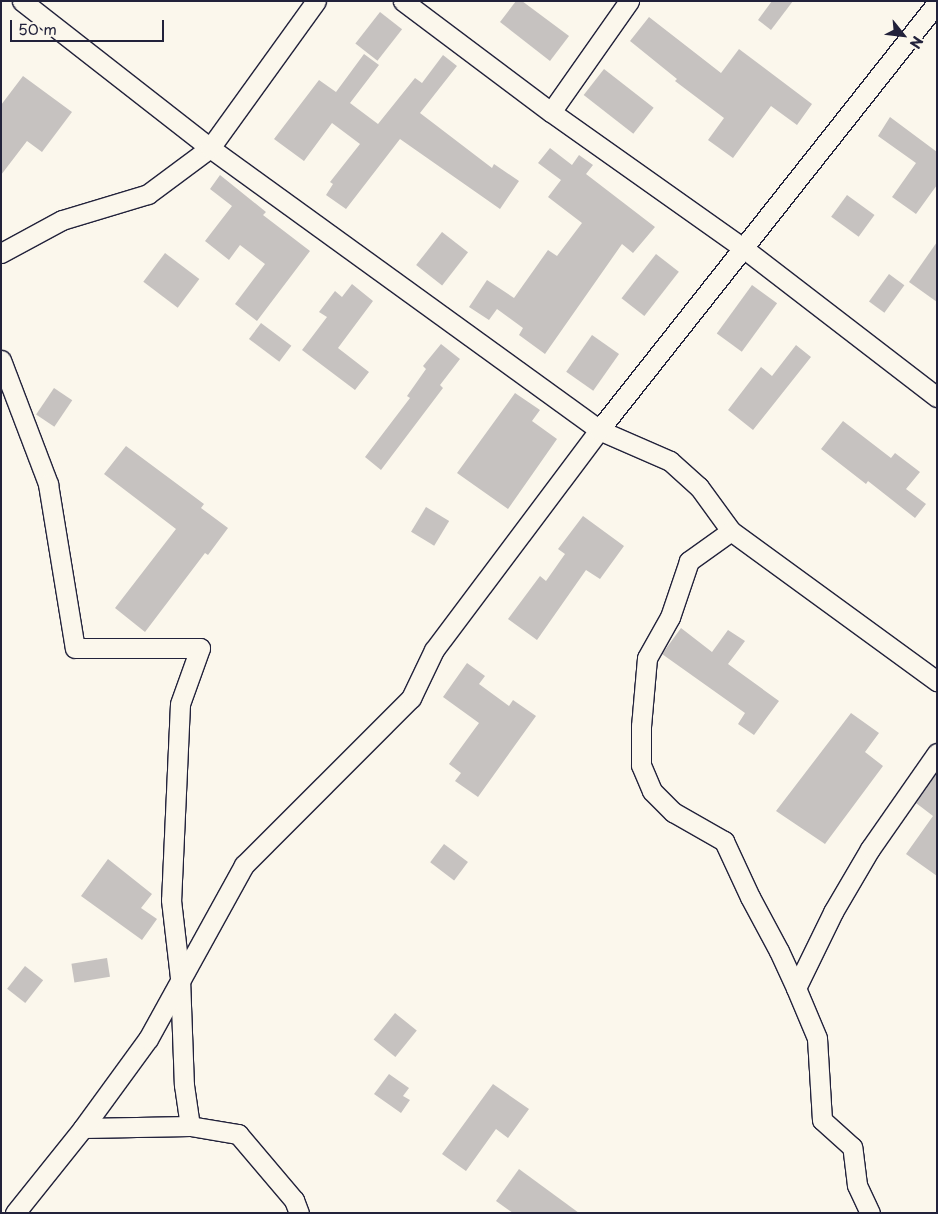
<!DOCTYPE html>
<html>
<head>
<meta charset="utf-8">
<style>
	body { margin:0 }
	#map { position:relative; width:938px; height:1214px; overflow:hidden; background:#fbf7ec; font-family:"Playpen Sans",sans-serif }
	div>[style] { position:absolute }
	.building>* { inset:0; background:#c6c2c0; transform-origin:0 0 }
	.roads { filter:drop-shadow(1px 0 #22223b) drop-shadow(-1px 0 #22223b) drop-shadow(0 1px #22223b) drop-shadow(0 -1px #22223b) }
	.minor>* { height:19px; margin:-9.5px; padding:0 9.5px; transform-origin:9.5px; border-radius:9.5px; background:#fbf7ec }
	span { translate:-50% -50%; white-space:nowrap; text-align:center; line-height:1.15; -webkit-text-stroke:4px #fbf7ec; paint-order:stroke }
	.frame { position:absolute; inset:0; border:2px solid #22223b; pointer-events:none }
	.north { position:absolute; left:878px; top:10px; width:50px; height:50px; -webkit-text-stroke:4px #fbf7ec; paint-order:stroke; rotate:119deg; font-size:14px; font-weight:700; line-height:20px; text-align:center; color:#22223b }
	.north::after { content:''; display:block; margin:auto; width:18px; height:22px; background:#22223b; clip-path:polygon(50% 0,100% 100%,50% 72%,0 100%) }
	.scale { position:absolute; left:10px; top:20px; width:154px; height:22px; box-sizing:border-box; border:2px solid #22223b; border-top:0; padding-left:6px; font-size:15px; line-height:18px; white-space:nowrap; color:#22223b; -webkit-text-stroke:4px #fbf7ec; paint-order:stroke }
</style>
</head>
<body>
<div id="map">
	<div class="building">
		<div style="clip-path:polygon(516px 1px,522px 1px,569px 36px,550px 61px,500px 22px)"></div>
		<div style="clip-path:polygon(772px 1px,793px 1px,771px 30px,758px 20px)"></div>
		<div style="left:380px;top:12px;width:28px;height:40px;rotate:38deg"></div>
		<div style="clip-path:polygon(649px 17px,721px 73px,739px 49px,812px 104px,797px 125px,771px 106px,733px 158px,708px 140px,724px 118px,675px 81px,677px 79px,630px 41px)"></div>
		<div style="clip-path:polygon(364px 54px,379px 65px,350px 103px,378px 124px,415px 78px,422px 83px,443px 55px,457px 66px,420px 113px,492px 168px,494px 164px,519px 181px,500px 209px,400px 139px,346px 209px,326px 195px,333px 184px,330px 182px,360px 144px,332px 123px,304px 161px,274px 139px,319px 80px,336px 92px)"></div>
		<div style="left:604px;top:69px;width:63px;height:33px;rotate:38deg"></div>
		<div style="clip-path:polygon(23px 76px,72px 112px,42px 152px,27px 141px,1px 175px,1px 105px)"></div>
		<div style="clip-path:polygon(890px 117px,937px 152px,937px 185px,916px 214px,892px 197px,916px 163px,878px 136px)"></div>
		<div style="clip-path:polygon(550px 148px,572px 165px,579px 155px,593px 165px,586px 174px,655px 227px,633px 253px,622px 244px,545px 354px,519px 335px,523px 328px,497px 309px,489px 320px,469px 307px,487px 280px,514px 298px,548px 250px,557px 256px,582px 223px,548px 197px,561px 180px,538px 163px)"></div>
		<div style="clip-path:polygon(220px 175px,266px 212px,263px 215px,310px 251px,257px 321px,235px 304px,265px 264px,240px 245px,229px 260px,205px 241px,232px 206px,210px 189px)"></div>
		<div style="left:847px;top:195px;width:34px;height:27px;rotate:36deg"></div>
		<div style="left:442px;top:232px;width:33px;height:42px;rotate:38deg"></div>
		<div style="clip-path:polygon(937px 242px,937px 302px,909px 282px)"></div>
		<div style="left:165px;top:253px;width:43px;height:36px;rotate:37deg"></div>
		<div style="left:656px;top:254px;width:29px;height:56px;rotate:38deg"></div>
		<div style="left:889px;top:274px;width:19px;height:34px;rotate:36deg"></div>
		<div style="clip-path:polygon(352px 284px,373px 301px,338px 348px,369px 372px,355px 390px,302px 350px,327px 317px,319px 312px,335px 291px,342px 297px)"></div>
		<div style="left:752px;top:285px;width:31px;height:60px;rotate:36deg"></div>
		<div style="left:261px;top:323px;width:38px;height:20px;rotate:37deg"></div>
		<div style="left:592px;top:335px;width:33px;height:45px;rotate:35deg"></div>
		<div style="clip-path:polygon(441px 344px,460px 359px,440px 385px,443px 388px,381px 470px,365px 457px,410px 398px,407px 396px,426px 369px,423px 366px)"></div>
		<div style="clip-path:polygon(796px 345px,811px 357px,753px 430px,728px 410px,761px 367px,772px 376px)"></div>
		<div style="left:54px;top:388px;width:22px;height:32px;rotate:34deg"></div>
		<div style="clip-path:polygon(515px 393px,540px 410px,532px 421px,557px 439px,508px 509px,457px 473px)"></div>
		<div style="clip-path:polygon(843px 421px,891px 458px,895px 453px,920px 472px,906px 489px,926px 504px,915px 518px,868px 481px,866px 484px,821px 449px)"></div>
		<div style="clip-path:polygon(126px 446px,204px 504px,201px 508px,228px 528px,208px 555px,205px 553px,145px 632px,115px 608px,176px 529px,104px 474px)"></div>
		<div style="left:426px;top:507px;width:27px;height:29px;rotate:31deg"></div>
		<div style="clip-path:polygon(583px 516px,624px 546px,600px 579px,586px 570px,537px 640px,508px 619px,540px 576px,546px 581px,565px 554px,558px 549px)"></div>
		<div style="clip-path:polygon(681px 628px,712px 652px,728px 630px,745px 641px,728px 664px,779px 701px,754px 735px,738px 724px,745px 713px,662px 654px)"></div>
		<div style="clip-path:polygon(467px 663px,485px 676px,479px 684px,509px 706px,513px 700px,536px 716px,478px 797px,455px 781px,461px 773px,449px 764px,479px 723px,443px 697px)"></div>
		<div style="clip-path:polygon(851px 713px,879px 733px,865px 752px,883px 766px,825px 844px,776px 811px)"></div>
		<div style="clip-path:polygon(937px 773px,937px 876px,906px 854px,933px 816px,916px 803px)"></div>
		<div style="left:444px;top:844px;width:30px;height:23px;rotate:37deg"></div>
		<div style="clip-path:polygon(108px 859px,152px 894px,141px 908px,157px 919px,142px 940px,81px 896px)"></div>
		<div style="left:107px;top:958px;width:19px;height:36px;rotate:81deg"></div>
		<div style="left:25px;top:966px;width:23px;height:29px;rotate:38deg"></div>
		<div style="left:395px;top:1013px;width:28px;height:34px;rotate:39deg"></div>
		<div style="clip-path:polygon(389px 1074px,409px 1088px,403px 1096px,410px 1100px,401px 1113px,374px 1094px)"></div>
		<div style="clip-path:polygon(493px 1084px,529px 1109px,508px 1138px,496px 1129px,466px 1171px,442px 1154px)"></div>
		<div style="clip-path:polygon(519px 1169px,579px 1213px,513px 1213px,496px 1201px)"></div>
	</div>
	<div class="roads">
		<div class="minor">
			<div style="left:22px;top:1px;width:239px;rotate:38deg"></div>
			<div style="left:210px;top:148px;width:480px;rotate:35.9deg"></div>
			<div style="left:599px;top:430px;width:77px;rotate:23.6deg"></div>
			<div style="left:670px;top:461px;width:39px;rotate:42deg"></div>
			<div style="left:699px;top:487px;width:54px;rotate:54deg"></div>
			<div style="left:731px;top:531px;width:255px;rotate:36.1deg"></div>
			<div style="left:403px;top:1px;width:185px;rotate:36.9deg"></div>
			<div style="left:551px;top:112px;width:234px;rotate:35.3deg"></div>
			<div style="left:742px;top:247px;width:246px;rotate:37.6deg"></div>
			<div style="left:551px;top:112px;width:136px;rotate:-54.9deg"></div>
			<div style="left:1px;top:253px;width:69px;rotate:-28.4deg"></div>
			<div style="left:62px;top:220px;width:90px;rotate:-16.8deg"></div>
			<div style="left:148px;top:194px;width:77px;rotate:-36.6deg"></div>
			<div style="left:210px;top:148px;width:181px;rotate:-54.2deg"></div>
			<div style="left:1px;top:360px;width:133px;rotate:69.2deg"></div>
			<div style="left:48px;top:484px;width:166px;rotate:80.7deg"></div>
			<div style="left:75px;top:648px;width:125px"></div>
			<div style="left:200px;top:648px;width:59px;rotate:109.7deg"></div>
			<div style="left:180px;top:704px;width:196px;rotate:92.6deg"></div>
			<div style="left:171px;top:900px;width:79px;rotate:83.4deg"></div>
			<div style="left:180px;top:978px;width:107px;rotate:87.9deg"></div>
			<div style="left:184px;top:1085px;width:41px;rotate:81.7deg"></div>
			<div style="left:190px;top:1126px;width:49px;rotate:9.5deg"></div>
			<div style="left:238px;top:1134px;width:87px;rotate:49.7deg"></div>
			<div style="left:294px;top:1200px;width:14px;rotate:69deg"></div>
			<div style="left:731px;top:531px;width:52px;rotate:144.5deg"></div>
			<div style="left:689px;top:561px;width:59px;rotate:108.7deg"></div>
			<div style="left:670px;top:617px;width:47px;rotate:119.3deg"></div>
			<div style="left:647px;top:658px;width:68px;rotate:95deg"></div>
			<div style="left:641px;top:726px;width:39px;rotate:90deg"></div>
			<div style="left:641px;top:765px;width:28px;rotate:67deg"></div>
			<div style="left:652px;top:791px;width:30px;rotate:45deg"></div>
			<div style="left:673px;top:812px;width:59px;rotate:29.6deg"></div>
			<div style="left:724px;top:841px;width:62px;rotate:65.1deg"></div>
			<div style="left:750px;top:897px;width:61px;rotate:61.8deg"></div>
			<div style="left:779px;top:951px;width:41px;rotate:65.3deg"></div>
			<div style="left:83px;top:1128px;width:107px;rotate:-1.1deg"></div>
			<div style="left:15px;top:1213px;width:109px;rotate:-51.3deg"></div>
			<div style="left:83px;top:1128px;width:110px;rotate:-53.9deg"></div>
			<div style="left:148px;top:1039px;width:199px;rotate:-61.1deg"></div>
			<div style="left:244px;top:865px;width:236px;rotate:-45deg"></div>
			<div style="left:411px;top:698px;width:53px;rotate:-64.4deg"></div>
			<div style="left:434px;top:650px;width:275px;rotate:-53.1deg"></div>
			<div style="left:599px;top:430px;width:545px;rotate:-51.64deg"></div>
			<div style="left:870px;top:1213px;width:31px;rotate:-115deg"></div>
			<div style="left:857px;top:1185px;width:38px;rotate:-97deg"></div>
			<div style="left:852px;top:1147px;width:40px;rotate:-138deg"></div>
			<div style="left:822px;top:1120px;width:82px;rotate:-93.5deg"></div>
			<div style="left:817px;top:1038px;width:54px;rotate:-112.8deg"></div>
			<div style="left:796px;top:988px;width:85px;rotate:-64deg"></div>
			<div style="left:833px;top:912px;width:73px;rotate:-59.6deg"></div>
			<div style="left:870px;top:849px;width:117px;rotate:-55.1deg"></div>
		</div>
	</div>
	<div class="frame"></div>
	<div class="north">N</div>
	<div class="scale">50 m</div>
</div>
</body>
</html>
